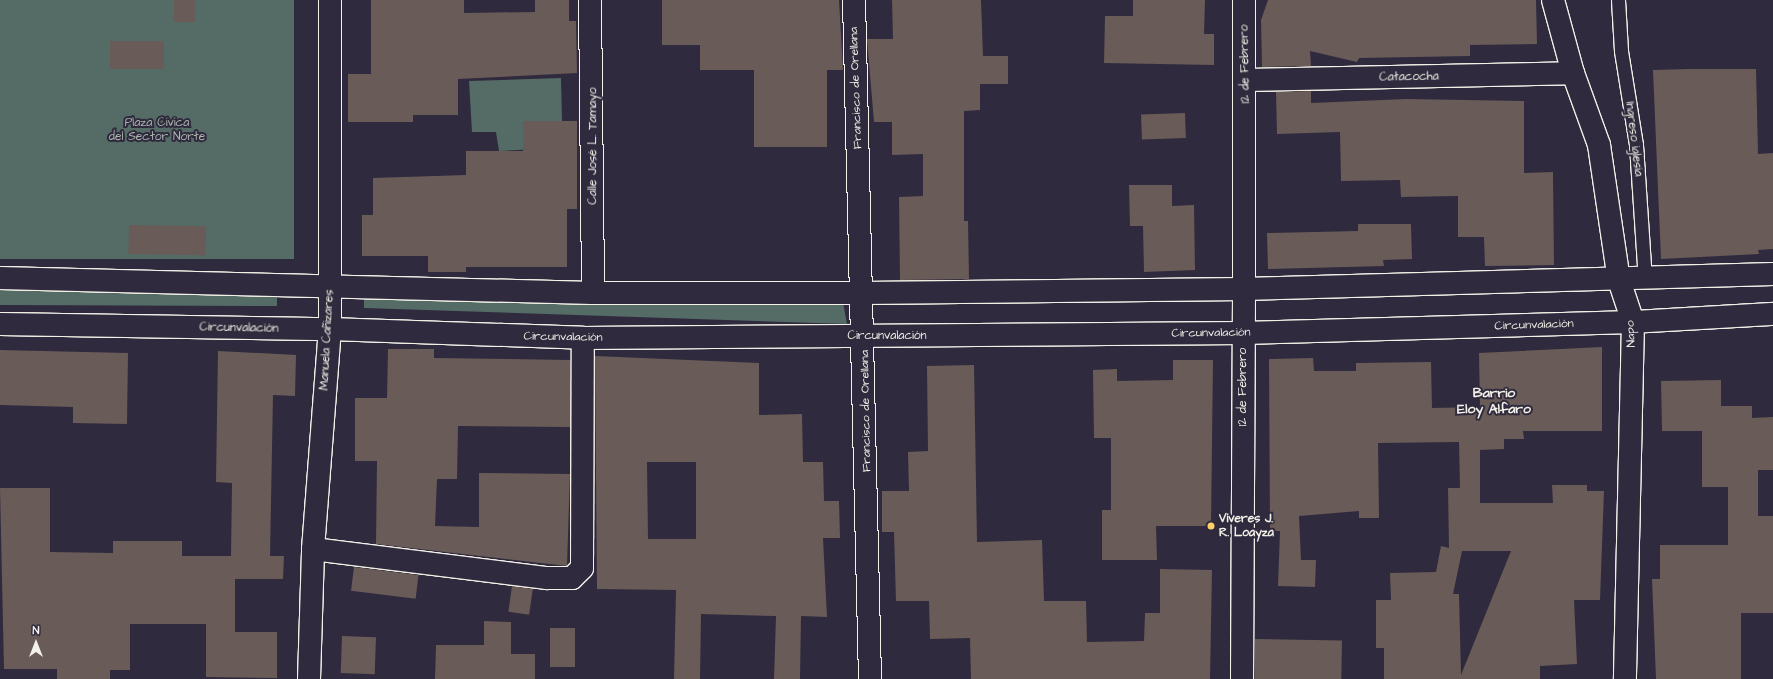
<!DOCTYPE html>
<html>
<head>
<meta charset="utf-8">
<style>
	body { margin:0 }
	#map { position:relative; width:1773px; height:679px; overflow:hidden; background:#2f2a3d; font-family:"Architects Daughter",sans-serif }
	div>[style] { position:absolute }
	.green>* { inset:0; background:#546b66; transform-origin:0 0 }
	.building>* { inset:0; background:#695b58; transform-origin:0 0 }
	.roads { filter:drop-shadow(1px 0 #f4f1e8) drop-shadow(-1px 0 #f4f1e8) drop-shadow(0 1px #f4f1e8) drop-shadow(0 -1px #f4f1e8) }
	.lane>* { height:13px; margin:-6.5px; padding:0 6.5px; transform-origin:6.5px; border-radius:6.5px; background:#2f2a3d }
	.street>* { height:22px; margin:-11px; padding:0 11px; transform-origin:11px; border-radius:11px; background:#2f2a3d }
	.secondary>* { height:22px; margin:-11px; padding:0 11px; transform-origin:11px; border-radius:11px; background:#2f2a3d }
	.dots>* { width:11px; height:11px; translate:-50% -50%; box-sizing:border-box; border:2px solid #2f2a3d; border-radius:50% }
	span { translate:-50% -50%; white-space:nowrap; text-align:center; line-height:1.15; -webkit-text-stroke:4px #2f2a3d; paint-order:stroke }
	.street-label { font-size:12px; color:#f4f1e8 }
	.park-label { font-size:12px; color:#acb5ae }
	.poi-label { font-size:12px; color:#f4f1e8; font-weight:700 }
	.left { translate:0 -50%; text-align:left }
	.quarter-label { font-size:14px; color:#f4f1e8; font-weight:700 }
	.north { position:absolute; left:16px; top:623px; width:40px; height:40px; -webkit-text-stroke:3px #2f2a3d; paint-order:stroke; rotate:0deg; font-size:11px; font-weight:700; line-height:16px; text-align:center; color:#f4f1e8 }
	.north::after { content:''; display:block; margin:auto; width:14px; height:18px; background:#f4f1e8; clip-path:polygon(50% 0,100% 100%,50% 72%,0 100%) }
</style>
</head>
<body>
<div id="map">
	<div class="green">
		<div style="left:0;top:0;width:294px;height:259px"></div>
		<div style="clip-path:polygon(561px 78px,562px 121px,535px 149px,499px 151px,496px 132px,472px 132px,469px 81px)"></div>
		<div style="clip-path:polygon(0 279px,277px 286px,277px 306px,0 305px)"></div>
		<div style="clip-path:polygon(364px 286px,842px 297px,847px 324px,364px 308px)"></div>
	</div>
	<div class="building">
		<div style="left:174px;top:0;width:21px;height:22px"></div>
		<div style="clip-path:polygon(371px 0,464px 0,464px 13px,535px 12px,535px 0,569px 0,569px 21px,576px 21px,577px 73px,458px 79px,458px 115px,413px 115px,413px 122px,348px 122px,348px 74px,371px 74px)"></div>
		<div style="clip-path:polygon(662px 0,839px 0,843px 70px,827px 70px,827px 147px,754px 147px,754px 70px,700px 70px,700px 45px,662px 45px)"></div>
		<div style="clip-path:polygon(892px 0,981px 0,983px 56px,1008px 56px,1008px 84px,980px 84px,980px 110px,964px 111px,964px 221px,968px 221px,969px 279px,900px 280px,899px 197px,923px 196px,923px 154px,892px 155px,892px 122px,874px 122px,867px 39px,893px 39px)"></div>
		<div style="clip-path:polygon(1133px 0,1205px 0,1204px 34px,1214px 34px,1214px 65px,1104px 63px,1105px 16px,1133px 16px)"></div>
		<div style="clip-path:polygon(1268px 0,1536px 0,1537px 44px,1470px 45px,1470px 56px,1359px 58px,1357px 62px,1310px 51px,1311px 66px,1262px 67px,1261px 20px)"></div>
		<div style="left:110px;top:41px;width:54px;height:28px"></div>
		<div style="clip-path:polygon(1689px 69px,1756px 69px,1758px 154px,1773px 153px,1773px 249px,1758px 250px,1759px 254px,1661px 259px,1653px 70px)"></div>
		<div style="clip-path:polygon(1311px 91px,1311px 103px,1406px 99px,1524px 101px,1524px 173px,1553px 172px,1554px 265px,1485px 266px,1484px 237px,1458px 237px,1458px 196px,1401px 197px,1400px 180px,1341px 181px,1340px 132px,1277px 134px,1276px 92px)"></div>
		<div style="left:1185px;top:113px;width:25px;height:44px;rotate:88deg"></div>
		<div style="clip-path:polygon(523px 121px,577px 121px,577px 209px,567px 209px,567px 267px,466px 267px,466px 272px,428px 272px,428px 256px,362px 256px,362px 215px,373px 215px,373px 178px,466px 175px,466px 151px,523px 151px)"></div>
		<div style="clip-path:polygon(1129px 185px,1172px 185px,1172px 206px,1194px 205px,1195px 270px,1144px 272px,1143px 226px,1130px 226px)"></div>
		<div style="clip-path:polygon(1358px 224px,1411px 224px,1412px 259px,1383px 260px,1384px 266px,1268px 269px,1267px 233px,1358px 231px)"></div>
		<div style="left:129px;top:225px;width:77px;height:29px;rotate:1deg"></div>
		<div style="clip-path:polygon(evenodd,1602px 347px,1602px 431px,1523px 431px,1524px 439px,1504px 439px,1504px 449px,1480px 450px,1480px 503px,1553px 503px,1552px 485px,1587px 485px,1587px 491px,1604px 491px,1600px 600px,1574px 600px,1577px 664px,1540px 666px,1540px 679px,1384px 679px,1384px 648px,1376px 648px,1376px 600px,1391px 600px,1390px 573px,1436px 572px,1441px 546px,1449px 548px,1448px 488px,1460px 488px,1459px 442px,1378px 443px,1379px 518px,1359px 518px,1359px 511px,1299px 516px,1301px 560px,1316px 560px,1315px 587px,1278px 586px,1280px 531px,1270px 531px,1269px 359px,1313px 358px,1314px 371px,1356px 371px,1356px 363px,1431px 362px,1432px 408px,1480px 407px,1479px 353px,1602px 347px,1462px 551px,1511px 551px,1461px 675px,1459px 594px,1453px 594px,1462px 551px)"></div>
		<div style="clip-path:polygon(388px 349px,434px 349px,434px 358px,570px 360px,570px 427px,458px 426px,457px 479px,437px 479px,435px 526px,479px 527px,479px 473px,570px 474px,567px 566px,376px 544px,377px 461px,355px 461px,355px 398px,387px 398px)"></div>
		<div style="clip-path:polygon(0 350px,128px 353px,127px 424px,73px 423px,73px 407px,0 405px)"></div>
		<div style="clip-path:polygon(218px 351px,296px 355px,295px 396px,273px 395px,270px 556px,284px 556px,283px 579px,235px 579px,235px 632px,277px 632px,277px 678px,206px 677px,206px 624px,130px 624px,130px 670px,110px 670px,110px 679px,57px 679px,57px 669px,4px 669px,0 488px,50px 488px,50px 552px,113px 553px,113px 541px,182px 541px,182px 556px,231px 556px,232px 483px,216px 482px)"></div>
		<div style="clip-path:polygon(evenodd,595px 356px,759px 363px,759px 415px,802px 414px,803px 462px,823px 462px,824px 501px,839px 501px,840px 538px,823px 538px,827px 617px,801px 616px,800px 679px,774px 679px,776px 616px,701px 614px,700px 679px,674px 679px,676px 590px,597px 589px,595px 356px,647px 462px,696px 462px,696px 539px,648px 539px,647px 462px)"></div>
		<div style="clip-path:polygon(1173px 360px,1213px 360px,1211px 526px,1156px 526px,1157px 560px,1102px 560px,1102px 510px,1111px 510px,1111px 438px,1094px 438px,1093px 370px,1117px 369px,1117px 381px,1173px 380px)"></div>
		<div style="clip-path:polygon(974px 365px,977px 542px,1042px 540px,1044px 601px,1086px 601px,1087px 642px,1144px 641px,1145px 613px,1160px 613px,1160px 569px,1212px 570px,1210px 679px,971px 679px,970px 638px,930px 639px,929px 601px,896px 601px,894px 532px,882px 532px,882px 491px,909px 491px,908px 452px,928px 451px,927px 366px)"></div>
		<div style="clip-path:polygon(1721px 380px,1721px 406px,1752px 406px,1752px 418px,1773px 417px,1773px 470px,1758px 470px,1758px 516px,1773px 516px,1773px 613px,1741px 613px,1741px 679px,1656px 679px,1652px 579px,1660px 579px,1660px 545px,1728px 545px,1728px 487px,1702px 487px,1702px 431px,1662px 431px,1661px 381px)"></div>
		<div style="left:354px;top:567px;width:65px;height:24px;rotate:7deg"></div>
		<div style="left:512px;top:586px;width:21px;height:26px;rotate:8deg"></div>
		<div style="clip-path:polygon(484px 621px,511px 622px,511px 654px,535px 654px,535px 679px,435px 679px,436px 645px,484px 645px)"></div>
		<div style="left:550px;top:628px;width:25px;height:39px"></div>
		<div style="left:342px;top:636px;width:34px;height:37px;rotate:2deg"></div>
		<div style="left:1255px;top:639px;width:87px;height:40px;rotate:1deg"></div>
	</div>
	<div class="roads">
		<div class="lane">
			<div style="left:1618px;top:0;width:51px;rotate:86.6deg"></div>
			<div style="left:1621px;top:51px;width:95px;rotate:80.9deg"></div>
			<div style="left:1636px;top:145px;width:134px;rotate:86.2deg"></div>
		</div>
		<div class="street">
			<div style="left:590px;top:0;width:293px;rotate:89.4deg"></div>
			<div style="left:854px;top:0;width:679px;rotate:88.65deg"></div>
			<div style="left:1553px;top:0;width:76px;rotate:74.7deg"></div>
			<div style="left:1573px;top:73px;width:77px;rotate:70.1deg"></div>
			<div style="left:1599px;top:145px;width:136px;rotate:81.6deg"></div>
			<div style="left:1619px;top:280px;width:44px;rotate:71.6deg"></div>
			<div style="left:1633px;top:322px;width:357px;rotate:91.3deg"></div>
			<div style="left:1246px;top:80px;width:327px;rotate:-1.2deg"></div>
			<div style="left:313px;top:549px;width:236px;rotate:7.1deg"></div>
			<div style="left:547px;top:578px;width:25px"></div>
			<div style="left:572px;top:578px;width:14px;rotate:-45deg"></div>
			<div style="left:582px;top:568px;width:230px;rotate:-89.8deg"></div>
			<div style="left:309px;top:679px;width:130px;rotate:-88.2deg"></div>
			<div style="left:313px;top:549px;width:221px;rotate:-85.6deg"></div>
			<div style="left:330px;top:329px;width:329px;rotate:-90deg"></div>
			<div style="left:1242px;top:679px;width:390px;rotate:-89.7deg"></div>
		</div>
		<div class="secondary">
			<div style="left:1244px;top:0;width:289px;rotate:90deg"></div>
			<div style="left:0;top:278px;width:593px;rotate:1.45deg"></div>
			<div style="left:593px;top:293px;width:269px"></div>
			<div style="left:862px;top:293px;width:382px;rotate:-0.6deg"></div>
			<div style="left:1244px;top:289px;width:529px;rotate:-1.62deg"></div>
			<div style="left:0;top:324px;width:330px;rotate:0.9deg"></div>
			<div style="left:330px;top:329px;width:253px;rotate:2deg"></div>
			<div style="left:583px;top:338px;width:660px;rotate:-0.43deg"></div>
			<div style="left:1243px;top:333px;width:390px;rotate:-1.6deg"></div>
			<div style="left:1633px;top:322px;width:140px;rotate:-3.3deg"></div>
		</div>
	</div>
	<div class="dots">
		<div style="left:1211px;top:526px;background:#ffd166"></div>
	</div>
	<div class="street-label">
		<span style="left:1245px;top:64px;rotate:-91deg">12 de Febrero</span>
		<span style="left:1409px;top:77px;rotate:-1deg">Catacocha</span>
		<span style="left:856px;top:88px;rotate:-92deg">Francisco de Orellana</span>
		<span style="left:1634px;top:139px;rotate:83deg">Ingreso iglesia</span>
		<span style="left:593px;top:146px;rotate:-90deg">Calle José L. Tamayo</span>
		<span style="left:1534px;top:325px;rotate:-2deg">Circunvalación</span>
		<span style="left:239px;top:328px;rotate:1deg">Circunvalación</span>
		<span style="left:1211px;top:333px;rotate:-1deg">Circunvalación</span>
		<span style="left:1631px;top:334px;rotate:-93deg">Napo</span>
		<span style="left:887px;top:336px">Circunvalación</span>
		<span style="left:563px;top:337px;rotate:1deg">Circunvalación</span>
		<span style="left:327px;top:340px;rotate:-87deg">Manuela Cañizares</span>
		<span style="left:1243px;top:387px;rotate:-90deg">12 de Febrero</span>
		<span style="left:866px;top:411px;rotate:-91deg">Francisco de Orellana</span>
	</div>
	<div class="park-label">
		<span style="left:157px;top:130px">Plaza Cívica<br>del Sector Norte</span>
	</div>
	<div class="poi-label">
		<span class="left" style="left:1219px;top:526px">Víveres J.<br>R. Loayza</span>
	</div>
	<div class="quarter-label">
		<span style="left:1494px;top:401px">Barrio<br>Eloy Alfaro</span>
	</div>
	<div class="north">N</div>
</div>
</body>
</html>
